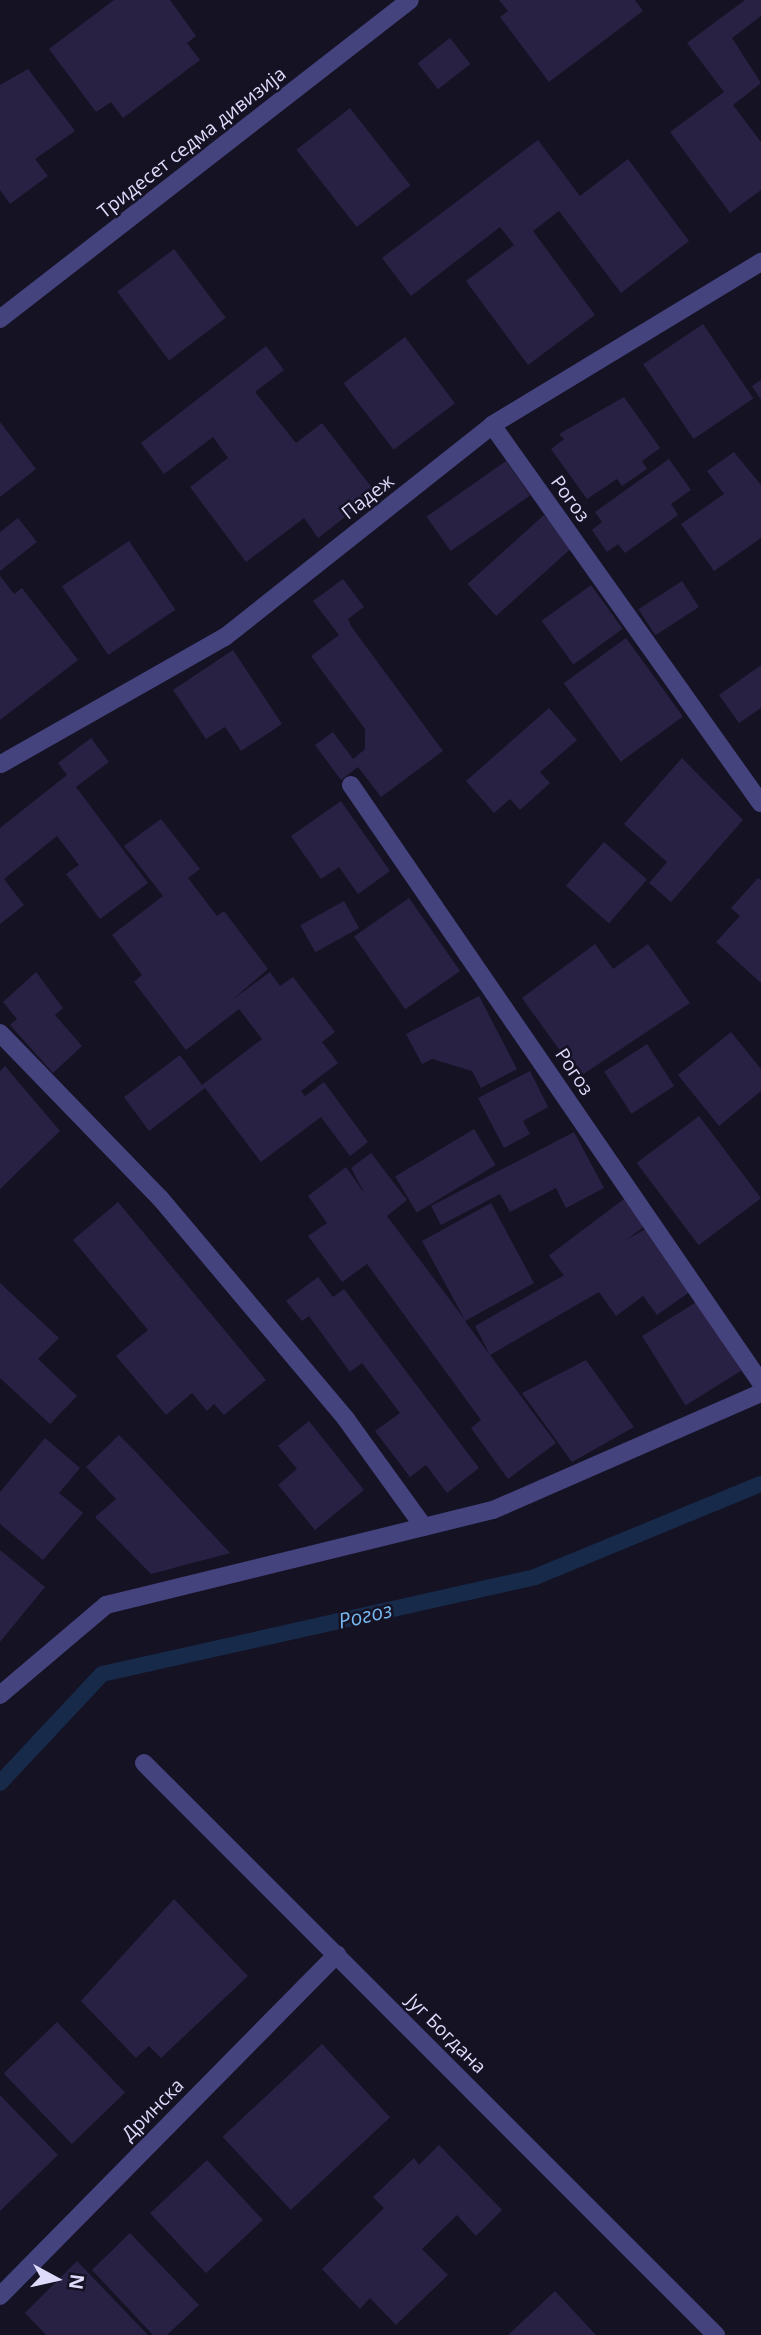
<!DOCTYPE html>
<html>
<head>
<meta charset="utf-8">
<style>
	body { margin:0 }
	#map { position:relative; width:761px; height:2335px; overflow:hidden; background:#151224; font-family:"Open Sans",sans-serif }
	div>[style] { position:absolute }
	.stream>* { height:16px; margin:-8px; padding:0 8px; transform-origin:8px; border-radius:8px; background:#172a49 }
	.building>* { inset:0; background:#282143; transform-origin:0 0 }
	.street>* { height:18px; margin:-9px; padding:0 9px; transform-origin:9px; border-radius:9px; background:#45437e }
	span { translate:-50% -50%; white-space:nowrap; text-align:center; line-height:1.15; -webkit-text-stroke:5px #151224; paint-order:stroke }
	.street-label { font-size:19px; color:#dedafa }
	.water-label { font-size:21px; color:#75b6ed; font-style:italic }
	.north { position:absolute; left:21px; top:2244px; width:70px; height:70px; -webkit-text-stroke:5px #151224; paint-order:stroke; rotate:98deg; font-size:19px; font-weight:700; line-height:28px; text-align:center; color:#dedafa }
	.north::after { content:''; display:block; margin:auto; width:24px; height:32px; background:#dedafa; clip-path:polygon(50% 0,100% 100%,50% 72%,0 100%) }
</style>
</head>
<body>
<div id="map">
	<div class="stream">
		<div style="left:0;top:1783px;width:149px;rotate:-46.9deg"></div>
		<div style="left:102px;top:1674px;width:444px;rotate:-12.6deg"></div>
		<div style="left:535px;top:1577px;width:244px;rotate:-22.4deg"></div>
	</div>
	<div class="building">
		<div style="clip-path:polygon(114px 0,170px 0,196px 36px,187px 43px,200px 60px,123px 118px,111px 102px,96px 112px,49px 49px)"></div>
		<div style="clip-path:polygon(499px 0,635px 0,643px 11px,549px 82px,500px 17px,508px 11px)"></div>
		<div style="clip-path:polygon(745px 0,761px 0,761px 16px,732px 38px,761px 83px,733px 105px,761px 142px,761px 190px,730px 213px,670px 132px,724px 92px,687px 43px)"></div>
		<div style="left:450px;top:38px;width:33px;height:41px;rotate:52deg"></div>
		<div style="clip-path:polygon(28px 69px,75px 131px,35px 159px,48px 176px,10px 204px,0 190px,0 85px)"></div>
		<div style="left:350px;top:108px;width:98px;height:68px;rotate:52deg"></div>
		<div style="clip-path:polygon(538px 140px,580px 196px,628px 159px,689px 241px,621px 293px,559px 211px,533px 231px,595px 315px,528px 365px,466px 281px,514px 245px,500px 227px,411px 296px,382px 258px)"></div>
		<div style="left:174px;top:249px;width:86px;height:71px;rotate:53deg"></div>
		<div style="left:703px;top:324px;width:90px;height:72px;rotate:56deg"></div>
		<div style="left:405px;top:337px;width:83px;height:77px;rotate:53deg"></div>
		<div style="clip-path:polygon(266px 346px,284px 370px,255px 392px,296px 443px,322px 423px,376px 493px,318px 538px,304px 518px,246px 562px,190px 487px,228px 458px,213px 437px,164px 474px,141px 443px)"></div>
		<div style="clip-path:polygon(761px 380px,761px 400px,752px 386px)"></div>
		<div style="clip-path:polygon(624px 397px,660px 448px,642px 461px,647px 469px,622px 486px,617px 479px,587px 499px,551px 449px,564px 439px,559px 434px)"></div>
		<div style="clip-path:polygon(0 422px,36px 469px,0 497px)"></div>
		<div style="clip-path:polygon(734px 452px,761px 485px,761px 538px,714px 571px,681px 524px,724px 494px,707px 471px)"></div>
		<div style="clip-path:polygon(669px 459px,691px 490px,671px 504px,678px 515px,625px 553px,618px 544px,607px 552px,592px 530px,602px 522px,595px 512px)"></div>
		<div style="left:506px;top:461px;width:42px;height:97px;rotate:55deg"></div>
		<div style="left:544px;top:515px;width:43px;height:103px;rotate:48deg"></div>
		<div style="clip-path:polygon(18px 518px,37px 542px,0 571px,0 532px)"></div>
		<div style="left:129px;top:541px;width:83px;height:81px;rotate:56deg"></div>
		<div style="clip-path:polygon(0 576px,14px 594px,22px 588px,78px 660px,0 720px)"></div>
		<div style="clip-path:polygon(343px 579px,364px 607px,348px 619px,351px 626px,443px 751px,381px 797px,358px 767px,341px 780px,315px 745px,333px 732px,353px 759px,365px 749px,365px 729px,311px 656px,339px 635px,313px 601px)"></div>
		<div style="left:682px;top:581px;width:31px;height:52px;rotate:57deg"></div>
		<div style="left:591px;top:585px;width:54px;height:61px;rotate:54deg"></div>
		<div style="left:626px;top:638px;width:97px;height:77px;rotate:54deg"></div>
		<div style="clip-path:polygon(233px 650px,282px 724px,241px 751px,225px 727px,206px 739px,173px 690px)"></div>
		<div style="clip-path:polygon(761px 665px,761px 708px,739px 723px,719px 695px)"></div>
		<div style="clip-path:polygon(549px 708px,577px 740px,540px 772px,550px 783px,520px 810px,510px 799px,494px 813px,466px 781px)"></div>
		<div style="clip-path:polygon(91px 738px,109px 762px,76px 787px,148px 883px,100px 919px,66px 874px,79px 865px,57px 836px,4px 879px,24px 905px,0 924px,0 828px,67px 775px,58px 763px)"></div>
		<div style="clip-path:polygon(682px 758px,743px 820px,671px 902px,649px 883px,667px 862px,624px 824px)"></div>
		<div style="clip-path:polygon(341px 801px,390px 871px,358px 894px,339px 867px,321px 879px,291px 836px)"></div>
		<div style="clip-path:polygon(161px 819px,200px 869px,188px 878px,217px 916px,224px 911px,268px 969px,232px 1000px,270px 972px,280px 986px,293px 977px,335px 1032px,322px 1042px,338px 1063px,301px 1091px,305px 1096px,324px 1082px,368px 1142px,350px 1156px,321px 1117px,261px 1162px,205px 1088px,149px 1131px,124px 1097px,180px 1055px,202px 1085px,262px 1039px,239px 1009px,186px 1050px,134px 982px,142px 975px,112px 935px,163px 896px,124px 846px)"></div>
		<div style="left:604px;top:842px;width:57px;height:58px;rotate:41deg"></div>
		<div style="clip-path:polygon(758px 878px,761px 880px,761px 983px,716px 942px,740px 916px,731px 908px)"></div>
		<div style="left:409px;top:898px;width:89px;height:67px;rotate:55deg"></div>
		<div style="left:344px;top:901px;width:31px;height:50px;rotate:61deg"></div>
		<div style="clip-path:polygon(595px 944px,613px 969px,648px 944px,690px 1003px,579px 1077px,522px 998px)"></div>
		<div style="clip-path:polygon(36px 972px,63px 1008px,55px 1015px,82px 1046px,53px 1073px,10px 1025px,17px 1019px,3px 1002px)"></div>
		<div style="clip-path:polygon(479px 996px,517px 1069px,481px 1088px,472px 1071px,432px 1059px,422px 1064px,406px 1034px)"></div>
		<div style="clip-path:polygon(731px 1032px,761px 1069px,761px 1091px,719px 1126px,678px 1075px)"></div>
		<div style="left:647px;top:1044px;width:50px;height:51px;rotate:57deg"></div>
		<div style="clip-path:polygon(5px 1066px,60px 1131px,0 1189px,0 1071px)"></div>
		<div style="clip-path:polygon(530px 1071px,548px 1107px,523px 1121px,530px 1134px,504px 1148px,478px 1098px)"></div>
		<div style="left:699px;top:1116px;width:103px;height:78px;rotate:53deg"></div>
		<div style="left:474px;top:1129px;width:42px;height:92px;rotate:59deg"></div>
		<div style="clip-path:polygon(574px 1132px,604px 1188px,566px 1208px,556px 1188px,510px 1212px,500px 1194px,441px 1225px,431px 1206px)"></div>
		<div style="clip-path:polygon(371px 1153px,407px 1200px,387px 1216px,465px 1320px,422px 1241px,491px 1203px,534px 1283px,465px 1321px,490px 1355px,475px 1326px,647px 1228px,691px 1291px,657px 1315px,643px 1296px,616px 1316px,599px 1292px,490px 1355px,556px 1443px,508px 1479px,471px 1428px,481px 1420px,367px 1264px,342px 1282px,308px 1236px,327px 1223px,308px 1196px,346px 1167px,365px 1194px,351px 1168px)"></div>
		<div style="left:624px;top:1199px;width:34px;height:94px;rotate:53deg"></div>
		<div style="clip-path:polygon(118px 1202px,266px 1380px,224px 1415px,214px 1404px,207px 1411px,192px 1393px,166px 1415px,116px 1356px,148px 1330px,73px 1240px)"></div>
		<div style="clip-path:polygon(318px 1277px,333px 1297px,344px 1289px,479px 1468px,447px 1493px,426px 1465px,410px 1477px,375px 1431px,400px 1413px,362px 1363px,350px 1372px,309px 1316px,302px 1321px,286px 1301px)"></div>
		<div style="clip-path:polygon(0 1283px,59px 1338px,38px 1359px,77px 1396px,50px 1424px,0 1378px)"></div>
		<div style="left:698px;top:1301px;width:82px;height:66px;rotate:58deg"></div>
		<div style="clip-path:polygon(586px 1360px,634px 1427px,572px 1462px,522px 1393px)"></div>
		<div style="clip-path:polygon(309px 1421px,364px 1490px,315px 1530px,278px 1485px,297px 1469px,278px 1446px)"></div>
		<div style="clip-path:polygon(119px 1435px,135px 1451px,230px 1553px,151px 1574px,95px 1517px,116px 1499px,86px 1467px)"></div>
		<div style="clip-path:polygon(45px 1438px,80px 1468px,59px 1493px,83px 1513px,43px 1560px,0 1524px,0 1492px)"></div>
		<div style="clip-path:polygon(0 1550px,45px 1587px,0 1642px)"></div>
		<div style="clip-path:polygon(174px 1899px,248px 1976px,161px 2058px,149px 2046px,136px 2058px,81px 2001px)"></div>
		<div style="left:57px;top:2022px;width:98px;height:74px;rotate:46deg"></div>
		<div style="left:322px;top:2044px;width:100px;height:136px;rotate:47deg"></div>
		<div style="clip-path:polygon(0 2095px,58px 2155px,0 2211px)"></div>
		<div style="clip-path:polygon(439px 2145px,502px 2210px,476px 2236px,457px 2215px,422px 2249px,448px 2275px,396px 2325px,370px 2298px,360px 2309px,322px 2269px,384px 2208px,373px 2197px,414px 2158px,419px 2165px)"></div>
		<div style="left:207px;top:2160px;width:82px;height:78px;rotate:47deg"></div>
		<div style="clip-path:polygon(130px 2233px,199px 2305px,167px 2335px,153px 2335px,92px 2270px)"></div>
		<div style="clip-path:polygon(77px 2261px,148px 2335px,46px 2335px,25px 2313px)"></div>
		<div style="clip-path:polygon(555px 2291px,596px 2335px,508px 2335px)"></div>
	</div>
	<div class="street">
		<div style="left:0;top:319px;width:519px;rotate:-37.88deg"></div>
		<div style="left:492px;top:425px;width:464px;rotate:54.6deg"></div>
		<div style="left:1px;top:764px;width:257px;rotate:-29.6deg"></div>
		<div style="left:225px;top:637px;width:341px;rotate:-38.4deg"></div>
		<div style="left:492px;top:425px;width:315px;rotate:-31.2deg"></div>
		<div style="left:351px;top:785px;width:725px;rotate:55.56deg"></div>
		<div style="left:0;top:1033px;width:230px;rotate:45.9deg"></div>
		<div style="left:160px;top:1198px;width:289px;rotate:49.9deg"></div>
		<div style="left:346px;top:1419px;width:133px;rotate:54.2deg"></div>
		<div style="left:0;top:1695px;width:139px;rotate:-40.3deg"></div>
		<div style="left:106px;top:1605px;width:398px;rotate:-13.8deg"></div>
		<div style="left:493px;top:1510px;width:292px;rotate:-23.6deg"></div>
		<div style="left:144px;top:1763px;width:809px;rotate:45deg"></div>
		<div style="left:0;top:2296px;width:480px;rotate:-45.4deg"></div>
	</div>
	<div class="street-label">
		<span style="left:192px;top:143px;rotate:-38deg">Тридесет седма дивизија</span>
		<span style="left:368px;top:497px;rotate:-38deg">Падеж</span>
		<span style="left:570px;top:499px;rotate:54deg">Рогоз</span>
		<span style="left:574px;top:1072px;rotate:56deg">Рогоз</span>
		<span style="left:446px;top:2034px;rotate:45deg">Југ Богдана</span>
		<span style="left:153px;top:2110px;rotate:-45deg">Дринска</span>
	</div>
	<div class="water-label">
		<span style="left:365px;top:1615px;rotate:-13deg">Рогоз</span>
	</div>
	<div class="north">N</div>
</div>
</body>
</html>
